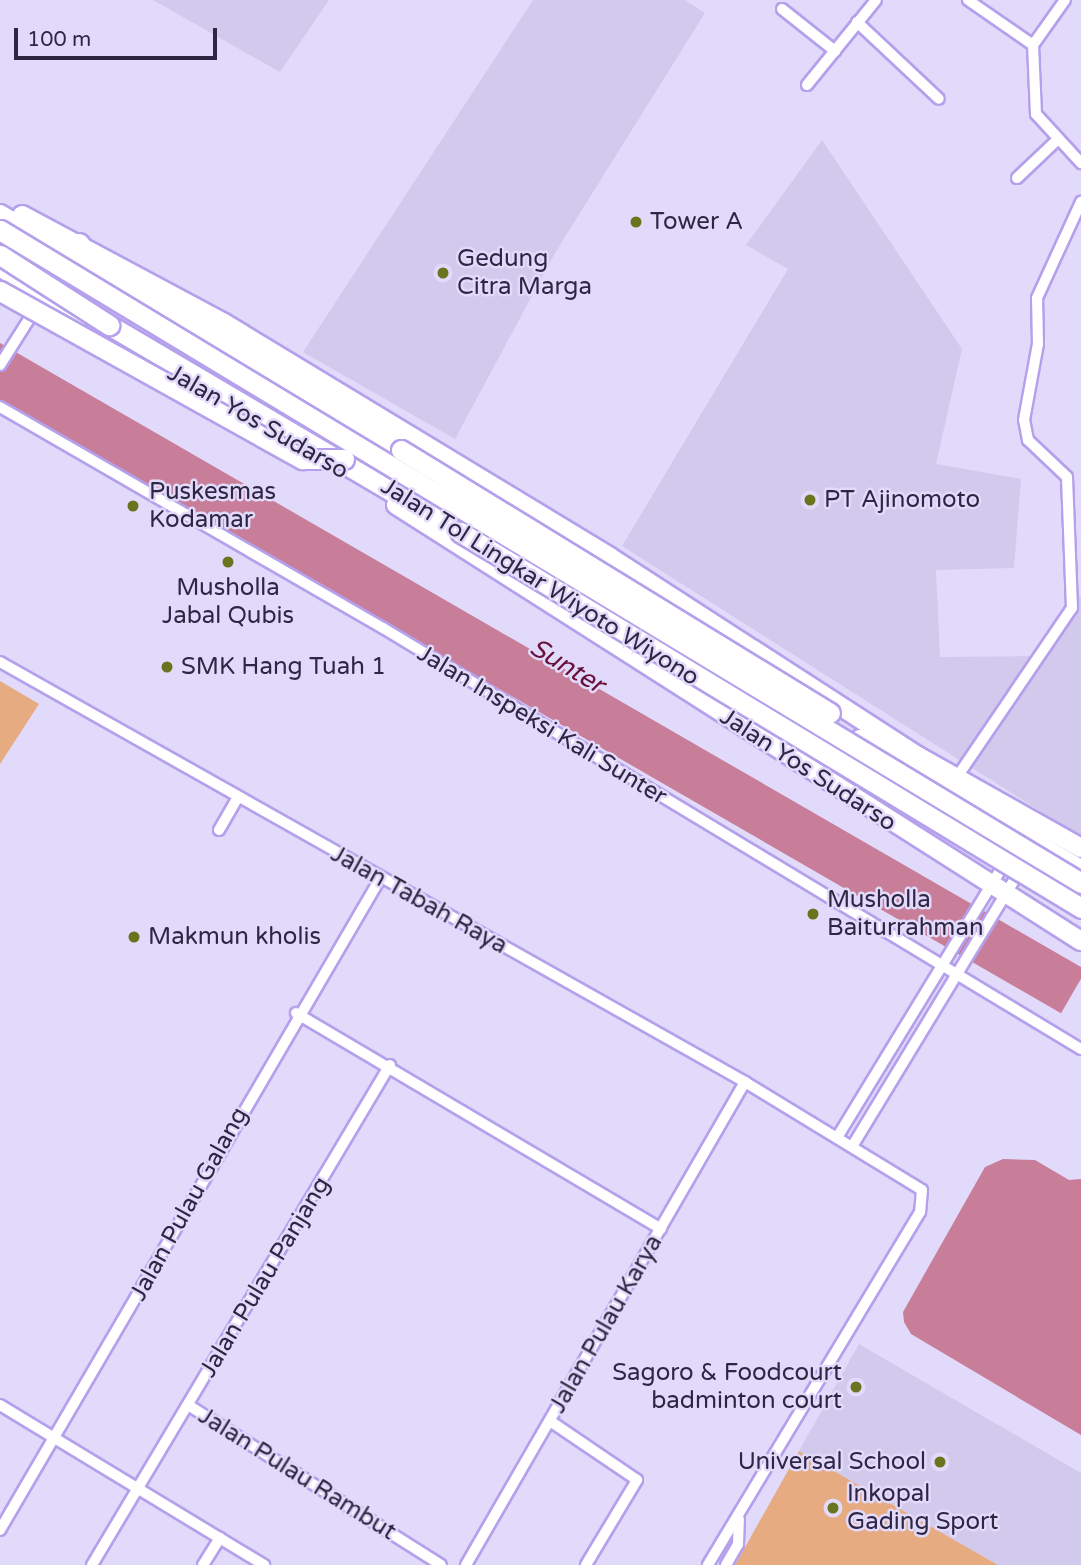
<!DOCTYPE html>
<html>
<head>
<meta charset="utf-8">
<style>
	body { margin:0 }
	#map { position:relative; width:1081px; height:1565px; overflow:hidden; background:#e2dafa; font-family:"Varela Round",sans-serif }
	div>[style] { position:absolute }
	.built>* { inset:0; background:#d2caec }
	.green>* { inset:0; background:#e7ab81 }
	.water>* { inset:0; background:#c87e99; transform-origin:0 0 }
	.roads { filter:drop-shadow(2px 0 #b5a0ec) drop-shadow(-2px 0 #b5a0ec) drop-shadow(0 2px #b5a0ec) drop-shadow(0 -2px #b5a0ec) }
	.minor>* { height:10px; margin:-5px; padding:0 5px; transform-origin:5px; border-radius:5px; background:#fff }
	.trunk>* { height:18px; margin:-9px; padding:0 9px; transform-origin:9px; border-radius:9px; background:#fff }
	.motorway>* { height:19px; margin:-9.5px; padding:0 9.5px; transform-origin:9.5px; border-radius:9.5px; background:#fff }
	.bridges { filter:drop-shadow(2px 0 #b5a0ec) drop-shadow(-2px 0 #b5a0ec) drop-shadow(0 2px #b5a0ec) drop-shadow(0 -2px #b5a0ec) }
	.motorway-bridge>* { height:19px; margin:-9.5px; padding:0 9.5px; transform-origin:9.5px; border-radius:9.5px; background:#fff }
	.dots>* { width:19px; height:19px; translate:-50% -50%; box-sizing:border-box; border:4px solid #e2dafa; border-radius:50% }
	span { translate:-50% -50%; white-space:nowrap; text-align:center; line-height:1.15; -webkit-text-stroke:5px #e2dafa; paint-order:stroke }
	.poi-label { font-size:24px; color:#2f2644 }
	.left { translate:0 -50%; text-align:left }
	.right { translate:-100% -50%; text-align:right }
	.street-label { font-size:24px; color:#2f2644 }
	.water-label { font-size:26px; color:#69113d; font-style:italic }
	.scale { position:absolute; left:14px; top:28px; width:203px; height:32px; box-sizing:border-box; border:4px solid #2f2644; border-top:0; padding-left:9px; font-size:21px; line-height:24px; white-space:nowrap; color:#2f2644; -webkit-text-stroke:5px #e2dafa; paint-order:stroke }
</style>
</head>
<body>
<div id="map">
	<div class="built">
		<div style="clip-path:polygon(153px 0,329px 0,280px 72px)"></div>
		<div style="clip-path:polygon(533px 0,685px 0,705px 13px,555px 253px,455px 439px,303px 352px)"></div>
		<div style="clip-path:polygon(822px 140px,962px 349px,936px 464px,1021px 479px,1014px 568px,936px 570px,940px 657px,1042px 656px,1075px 595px,1081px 597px,1081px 837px,622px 546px,788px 269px,746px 245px)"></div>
		<div style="clip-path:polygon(859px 1344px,1081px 1473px,1081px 1565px,998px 1565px,799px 1451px)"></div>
	</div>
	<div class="green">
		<div style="clip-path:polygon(0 681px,39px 704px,0 764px)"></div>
		<div style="clip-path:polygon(799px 1451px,998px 1565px,735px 1565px)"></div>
	</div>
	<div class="water">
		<div style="left:0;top:343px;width:1254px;height:50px;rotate:30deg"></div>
		<div style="clip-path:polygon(1003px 1159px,1035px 1160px,1069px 1180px,1081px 1179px,1081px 1435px,911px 1334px,904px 1322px,903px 1312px,985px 1167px)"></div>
	</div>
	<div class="roads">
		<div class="minor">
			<div style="left:968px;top:0;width:79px;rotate:34.7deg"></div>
			<div style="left:782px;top:9px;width:68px;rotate:38.4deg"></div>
			<div style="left:857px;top:22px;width:112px;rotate:43.2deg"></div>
			<div style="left:1033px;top:45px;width:69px;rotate:87.5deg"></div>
			<div style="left:1036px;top:114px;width:67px;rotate:47.4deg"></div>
			<div style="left:1033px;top:45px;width:55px;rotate:-54.6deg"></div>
			<div style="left:807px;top:85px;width:109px;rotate:-50.9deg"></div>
			<div style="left:1017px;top:178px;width:54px;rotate:-43.5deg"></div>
			<div style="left:0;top:365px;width:67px;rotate:-57.7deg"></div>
			<div style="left:0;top:407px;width:442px;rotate:30deg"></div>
			<div style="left:383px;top:628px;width:815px;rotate:31.1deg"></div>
			<div style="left:0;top:662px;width:855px;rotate:29.41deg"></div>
			<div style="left:745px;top:1082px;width:207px;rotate:31.4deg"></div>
			<div style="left:922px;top:1190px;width:22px;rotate:95deg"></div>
			<div style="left:920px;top:1212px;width:412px;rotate:121deg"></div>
			<div style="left:957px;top:777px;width:204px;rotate:-55.8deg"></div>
			<div style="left:1072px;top:608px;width:131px;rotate:-92.2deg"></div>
			<div style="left:1067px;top:477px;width:54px;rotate:-136.5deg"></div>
			<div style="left:1028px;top:440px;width:20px;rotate:-101deg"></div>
			<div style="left:1024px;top:420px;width:77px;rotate:-79.6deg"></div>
			<div style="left:1038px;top:344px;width:46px;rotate:-91.2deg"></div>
			<div style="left:1037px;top:298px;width:106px;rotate:-65.4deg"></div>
			<div style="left:219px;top:830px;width:36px;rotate:-60deg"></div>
			<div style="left:296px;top:1013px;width:424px;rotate:30.6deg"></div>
			<div style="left:838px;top:1136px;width:347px;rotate:-58.6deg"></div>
			<div style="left:853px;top:1145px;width:346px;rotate:-58.7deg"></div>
			<div style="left:0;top:1405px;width:309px;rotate:31.2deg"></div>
			<div style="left:188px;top:1405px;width:299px;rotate:32.3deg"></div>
			<div style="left:550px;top:1421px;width:105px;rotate:34.1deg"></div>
			<div style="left:637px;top:1480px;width:99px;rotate:121deg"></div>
			<div style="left:0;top:1530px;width:754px;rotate:-59.73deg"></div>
			<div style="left:92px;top:1565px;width:582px;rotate:-59.21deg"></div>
			<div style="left:203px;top:1565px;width:32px;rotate:-58deg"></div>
			<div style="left:466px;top:1565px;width:558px;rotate:-59.99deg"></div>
			<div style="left:726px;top:1565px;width:24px;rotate:-60deg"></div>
			<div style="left:738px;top:1544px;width:25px;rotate:-88deg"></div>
		</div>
		<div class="trunk">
			<div style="left:0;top:214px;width:119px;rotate:30.9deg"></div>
			<div style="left:22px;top:215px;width:229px;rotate:28.1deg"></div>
			<div style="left:224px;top:323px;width:451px;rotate:31.2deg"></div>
			<div style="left:610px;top:557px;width:367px;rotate:32.9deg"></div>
			<div style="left:918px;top:756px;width:187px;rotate:29.4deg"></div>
			<div style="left:0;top:267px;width:94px;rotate:32deg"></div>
			<div style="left:396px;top:505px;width:812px;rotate:32.48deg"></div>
			<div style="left:860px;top:739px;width:256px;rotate:30.5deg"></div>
		</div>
		<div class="motorway">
			<div style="left:79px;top:243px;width:23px;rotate:56deg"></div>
			<div style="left:92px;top:262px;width:362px;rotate:31.3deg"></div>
			<div style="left:109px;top:325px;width:407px;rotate:30.5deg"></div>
		</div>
	</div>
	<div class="bridges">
		<div class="motorway-bridge">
			<div style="left:0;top:230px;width:1263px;rotate:31.13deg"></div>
			<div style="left:0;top:255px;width:130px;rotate:32.7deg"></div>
			<div style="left:0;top:291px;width:346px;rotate:29.1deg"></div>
			<div style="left:302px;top:459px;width:42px"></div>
			<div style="left:401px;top:450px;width:503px;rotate:31.51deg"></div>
			<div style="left:460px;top:532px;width:726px;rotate:31.19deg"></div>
		</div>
	</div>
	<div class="dots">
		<div style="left:636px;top:222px;background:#69741e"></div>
		<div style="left:443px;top:273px;background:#69741e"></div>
		<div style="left:810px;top:500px;background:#69741e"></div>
		<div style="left:133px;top:506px;background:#69741e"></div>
		<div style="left:228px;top:562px;background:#69741e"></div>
		<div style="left:167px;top:667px;background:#69741e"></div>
		<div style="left:813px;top:914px;background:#69741e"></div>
		<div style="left:134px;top:937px;background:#69741e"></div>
		<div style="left:856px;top:1387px;background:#69741e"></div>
		<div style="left:940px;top:1462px;background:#69741e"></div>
		<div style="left:833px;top:1508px;background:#69741e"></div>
	</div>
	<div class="poi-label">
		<span class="left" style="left:650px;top:222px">Tower A</span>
		<span class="left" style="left:457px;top:273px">Gedung<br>Citra Marga</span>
		<span class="left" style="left:149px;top:506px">Puskesmas<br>Kodamar</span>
		<span class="left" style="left:824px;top:500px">PT Ajinomoto</span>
		<span style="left:228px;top:602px">Musholla<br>Jabal Qubis</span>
		<span class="left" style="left:181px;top:667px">SMK Hang Tuah 1</span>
		<span class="left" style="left:827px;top:914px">Musholla<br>Baiturrahman</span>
		<span class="left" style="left:148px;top:937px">Makmun kholis</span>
		<span class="right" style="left:842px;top:1387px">Sagoro &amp; Foodcourt<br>badminton court</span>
		<span class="right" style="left:926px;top:1462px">Universal School</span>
		<span class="left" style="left:847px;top:1508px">Inkopal<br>Gading Sport</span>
	</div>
	<div class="street-label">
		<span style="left:258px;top:422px;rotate:30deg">Jalan Yos Sudarso</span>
		<span style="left:540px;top:582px;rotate:32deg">Jalan Tol Lingkar Wiyoto Wiyono</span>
		<span style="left:542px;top:725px;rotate:31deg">Jalan Inspeksi Kali Sunter</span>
		<span style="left:808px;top:770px;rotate:33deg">Jalan Yos Sudarso</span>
		<span style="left:419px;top:900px;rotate:29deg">Jalan Tabah Raya</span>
		<span style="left:189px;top:1204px;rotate:-61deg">Jalan Pulau Galang</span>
		<span style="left:265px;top:1277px;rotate:-59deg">Jalan Pulau Panjang</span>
		<span style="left:606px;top:1324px;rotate:-60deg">Jalan Pulau Karya</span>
		<span style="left:297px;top:1474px;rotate:32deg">Jalan Pulau Rambut</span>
	</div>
	<div class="water-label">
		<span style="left:567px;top:666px;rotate:31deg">Sunter</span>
	</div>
	<div class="scale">100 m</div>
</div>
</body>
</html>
